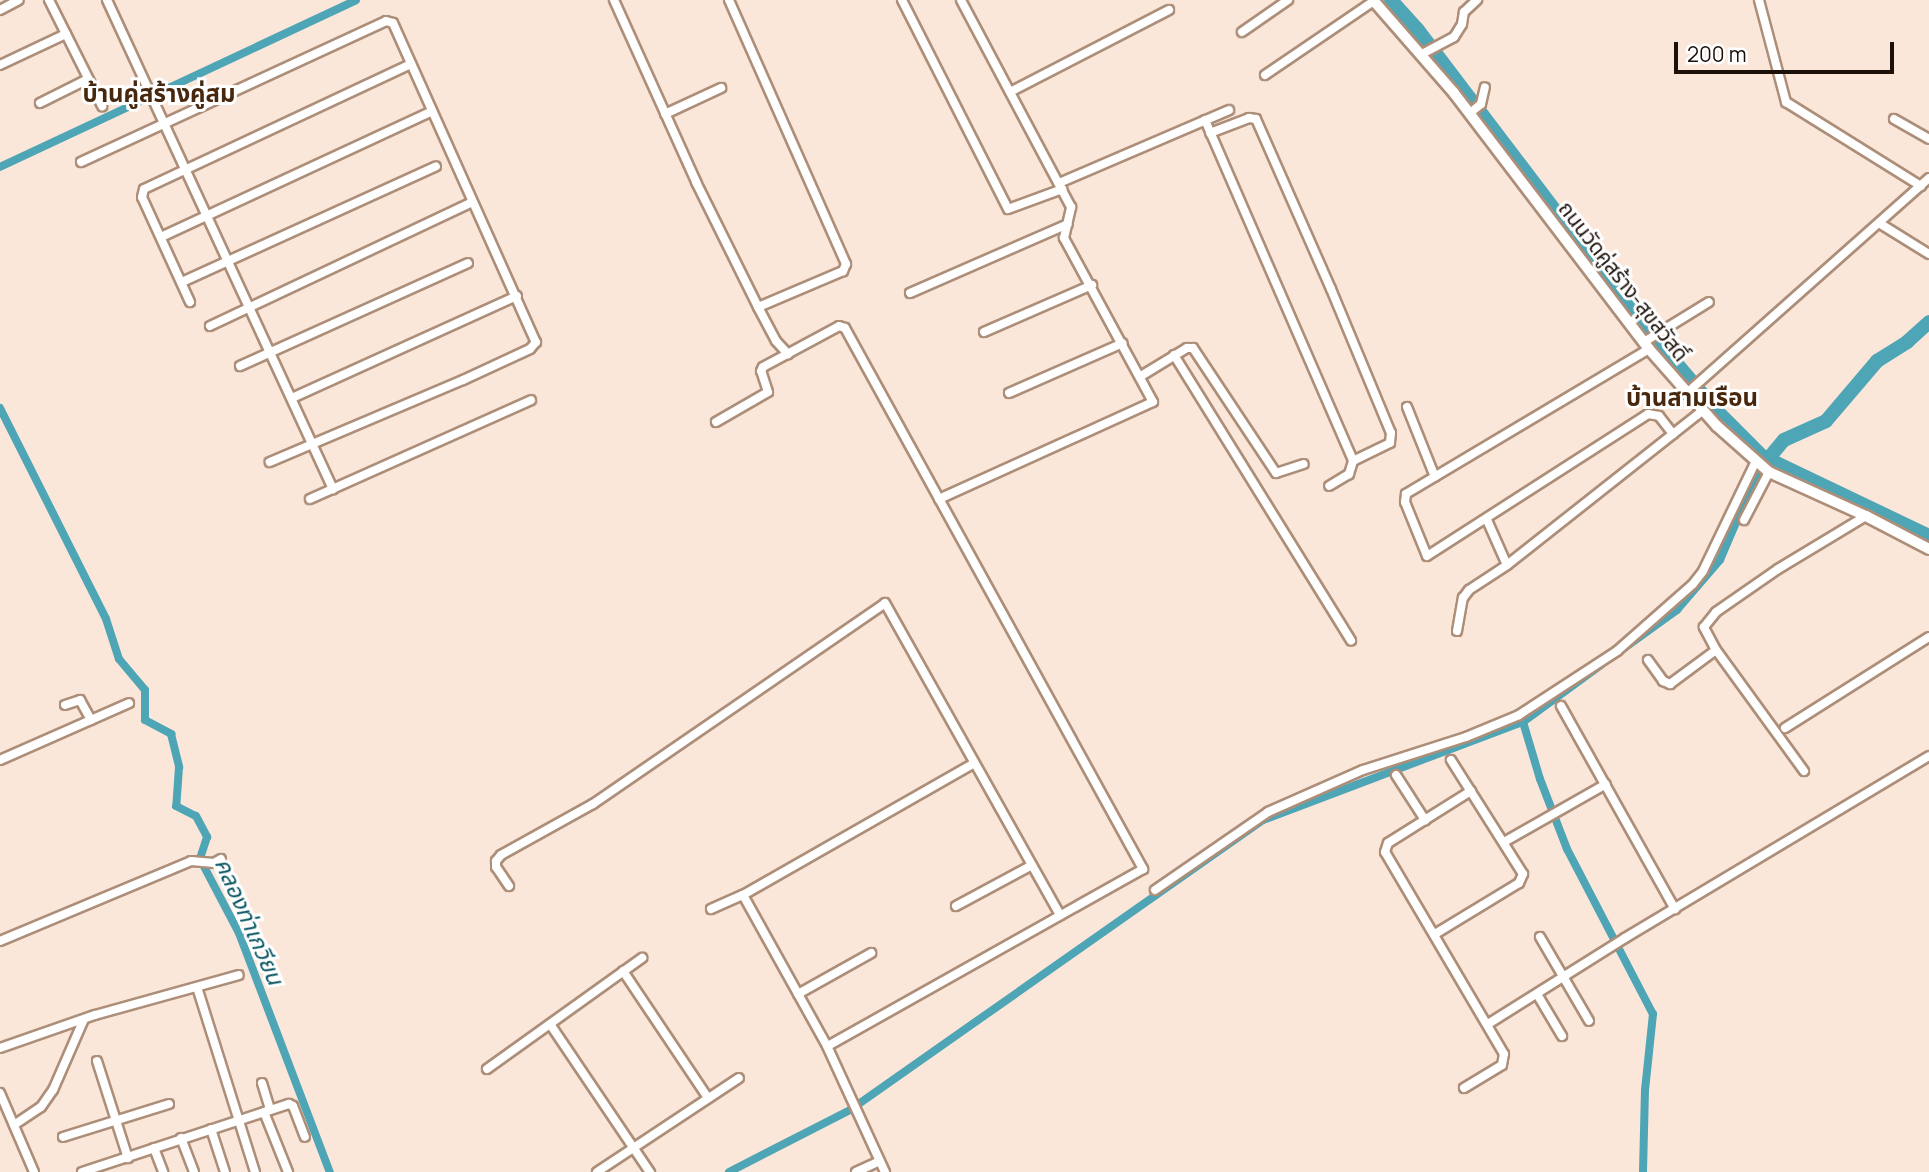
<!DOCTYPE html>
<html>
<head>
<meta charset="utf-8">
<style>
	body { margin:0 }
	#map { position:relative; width:1929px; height:1172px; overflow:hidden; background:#fbe7d9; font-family:Manrope,"Noto Sans Thai",sans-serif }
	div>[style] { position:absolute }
	.canal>* { height:8px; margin:-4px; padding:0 4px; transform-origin:4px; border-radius:4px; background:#4ea5b5 }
	.river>* { height:14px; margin:-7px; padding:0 7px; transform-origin:7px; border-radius:7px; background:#4ea5b5 }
	.roads { filter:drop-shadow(2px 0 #ad8e79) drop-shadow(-2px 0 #ad8e79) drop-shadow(0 2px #ad8e79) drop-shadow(0 -2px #ad8e79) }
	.minor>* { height:8px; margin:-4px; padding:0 4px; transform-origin:4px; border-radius:4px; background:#fff }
	.tertiary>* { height:10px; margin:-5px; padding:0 5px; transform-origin:5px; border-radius:5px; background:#fff }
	span { translate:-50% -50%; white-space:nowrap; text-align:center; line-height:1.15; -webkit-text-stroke:6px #fff; paint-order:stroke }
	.street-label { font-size:21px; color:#1c1009 }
	.water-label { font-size:23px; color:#075561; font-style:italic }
	.quarter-label { font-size:24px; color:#47280e; font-weight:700 }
	.scale { position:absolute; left:1674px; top:42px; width:220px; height:32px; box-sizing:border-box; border:4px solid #1c1009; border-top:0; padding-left:9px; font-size:21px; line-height:24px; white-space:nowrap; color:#1c1009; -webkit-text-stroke:5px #fff; paint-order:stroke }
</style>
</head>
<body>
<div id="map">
	<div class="canal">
		<div style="left:0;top:167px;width:393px;rotate:-25.1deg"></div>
		<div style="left:0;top:408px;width:236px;rotate:63.3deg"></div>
		<div style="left:106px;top:619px;width:42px;rotate:72deg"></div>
		<div style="left:119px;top:659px;width:40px;rotate:50deg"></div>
		<div style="left:145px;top:690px;width:30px;rotate:90deg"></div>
		<div style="left:145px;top:720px;width:30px;rotate:28deg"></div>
		<div style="left:171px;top:734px;width:34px;rotate:76deg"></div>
		<div style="left:179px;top:767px;width:39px;rotate:94deg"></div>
		<div style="left:176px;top:806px;width:22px;rotate:27deg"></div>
		<div style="left:196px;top:816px;width:24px;rotate:62deg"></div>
		<div style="left:207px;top:837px;width:23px;rotate:108deg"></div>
		<div style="left:200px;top:859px;width:84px;rotate:62.2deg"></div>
		<div style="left:239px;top:933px;width:256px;rotate:69.2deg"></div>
		<div style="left:1623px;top:649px;width:67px;rotate:-35.8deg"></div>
		<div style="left:1677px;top:610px;width:66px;rotate:-49.3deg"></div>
		<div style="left:1720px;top:560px;width:76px;rotate:-66.8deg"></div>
		<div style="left:1750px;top:490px;width:36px;rotate:-60deg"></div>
		<div style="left:1523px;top:722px;width:59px;rotate:73.4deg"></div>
		<div style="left:1540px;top:779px;width:75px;rotate:68.9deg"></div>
		<div style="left:1567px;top:849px;width:186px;rotate:62.5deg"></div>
		<div style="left:1653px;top:1014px;width:76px;rotate:96deg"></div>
		<div style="left:1645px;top:1090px;width:82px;rotate:91.4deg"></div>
		<div style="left:729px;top:1172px;width:136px;rotate:-27.1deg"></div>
		<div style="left:850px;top:1110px;width:505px;rotate:-35.08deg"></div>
		<div style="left:1263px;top:820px;width:278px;rotate:-20.7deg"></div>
		<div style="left:1523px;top:722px;width:97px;rotate:-36.2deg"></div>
	</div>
	<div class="river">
		<div style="left:1391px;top:0;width:40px;rotate:48deg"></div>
		<div style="left:1418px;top:30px;width:339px;rotate:52.8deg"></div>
		<div style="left:1623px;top:300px;width:143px;rotate:49.8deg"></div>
		<div style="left:1715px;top:409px;width:66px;rotate:45deg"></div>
		<div style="left:1762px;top:456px;width:185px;rotate:25.6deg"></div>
		<div style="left:1768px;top:459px;width:25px;rotate:-50deg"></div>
		<div style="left:1784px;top:440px;width:46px;rotate:-24.3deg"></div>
		<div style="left:1826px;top:421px;width:79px;rotate:-49.6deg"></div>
		<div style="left:1877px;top:361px;width:36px;rotate:-32deg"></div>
		<div style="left:1907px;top:342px;width:30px;rotate:-42deg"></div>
	</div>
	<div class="roads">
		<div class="minor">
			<div style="left:49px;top:0;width:119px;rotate:63.4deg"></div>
			<div style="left:107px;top:0;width:539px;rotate:65.2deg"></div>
			<div style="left:614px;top:0;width:200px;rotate:65.7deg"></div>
			<div style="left:696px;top:182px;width:140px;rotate:63.6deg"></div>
			<div style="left:758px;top:307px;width:38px;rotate:62deg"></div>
			<div style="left:776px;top:341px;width:18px;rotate:47deg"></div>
			<div style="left:729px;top:0;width:289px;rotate:66.1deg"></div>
			<div style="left:846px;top:264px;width:8px;rotate:113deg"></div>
			<div style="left:843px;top:271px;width:92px;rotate:157deg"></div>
			<div style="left:902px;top:0;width:234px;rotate:63.1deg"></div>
			<div style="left:1008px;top:209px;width:58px;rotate:-20.3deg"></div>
			<div style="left:1759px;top:0;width:106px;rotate:75.2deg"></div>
			<div style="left:1786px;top:102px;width:159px;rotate:31.9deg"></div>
			<div style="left:0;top:10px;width:21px;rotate:-28deg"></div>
			<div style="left:1242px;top:32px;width:56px;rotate:-34.8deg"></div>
			<div style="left:1422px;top:54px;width:36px;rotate:-28deg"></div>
			<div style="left:1454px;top:37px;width:15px;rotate:-58deg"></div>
			<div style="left:1462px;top:24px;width:12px;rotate:-81deg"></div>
			<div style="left:1464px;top:12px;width:18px;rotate:-43deg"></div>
			<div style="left:0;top:65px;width:73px;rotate:-25.2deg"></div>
			<div style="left:1265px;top:75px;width:132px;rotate:-34.2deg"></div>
			<div style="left:1010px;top:92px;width:179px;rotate:-27.3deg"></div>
			<div style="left:40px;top:103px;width:54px;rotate:-26.6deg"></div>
			<div style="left:1470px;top:113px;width:14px;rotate:-39deg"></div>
			<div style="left:1481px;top:104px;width:17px;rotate:-77deg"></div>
			<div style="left:665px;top:114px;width:62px;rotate:-24.9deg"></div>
			<div style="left:1894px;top:119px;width:40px;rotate:29.7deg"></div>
			<div style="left:1205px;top:120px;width:372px;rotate:66.5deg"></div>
			<div style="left:1353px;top:461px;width:14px;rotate:107deg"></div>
			<div style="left:1349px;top:474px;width:23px;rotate:149deg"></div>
			<div style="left:1210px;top:133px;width:42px;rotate:-21deg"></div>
			<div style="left:1249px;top:118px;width:7px;rotate:8deg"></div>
			<div style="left:1256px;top:119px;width:186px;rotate:66.2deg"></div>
			<div style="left:1331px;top:289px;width:156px;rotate:67.4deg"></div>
			<div style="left:1391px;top:433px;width:10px;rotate:96deg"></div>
			<div style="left:1390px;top:443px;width:41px;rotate:154.1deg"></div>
			<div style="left:81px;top:162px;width:336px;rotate:-24.8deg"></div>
			<div style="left:386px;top:21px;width:7px;rotate:16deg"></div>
			<div style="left:393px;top:23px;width:350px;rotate:65.9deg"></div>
			<div style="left:536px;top:342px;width:9px;rotate:131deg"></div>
			<div style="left:530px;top:349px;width:74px;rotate:155.2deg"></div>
			<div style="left:463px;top:380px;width:210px;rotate:157deg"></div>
			<div style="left:1059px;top:183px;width:185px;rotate:-23.2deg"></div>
			<div style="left:1879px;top:223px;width:59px;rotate:31.8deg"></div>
			<div style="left:161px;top:237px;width:299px;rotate:-24.9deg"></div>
			<div style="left:182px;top:282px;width:279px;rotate:-24.5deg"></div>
			<div style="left:910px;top:293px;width:172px;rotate:-23.6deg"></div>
			<div style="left:190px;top:302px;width:115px;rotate:-114.6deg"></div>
			<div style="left:142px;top:197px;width:8px;rotate:-76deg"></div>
			<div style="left:144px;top:189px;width:295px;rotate:-25.1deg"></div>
			<div style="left:210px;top:326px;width:290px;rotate:-25.3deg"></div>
			<div style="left:984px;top:332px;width:118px;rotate:-23.5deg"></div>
			<div style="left:1644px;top:342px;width:76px;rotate:-31.6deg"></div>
			<div style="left:1649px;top:349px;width:283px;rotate:149.2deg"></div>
			<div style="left:1406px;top:494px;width:8px;rotate:97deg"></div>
			<div style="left:1405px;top:502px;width:58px;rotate:67.8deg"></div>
			<div style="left:1427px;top:556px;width:263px;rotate:-32.7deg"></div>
			<div style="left:1648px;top:414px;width:11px;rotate:10deg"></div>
			<div style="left:1659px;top:416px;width:23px;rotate:52deg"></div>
			<div style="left:1174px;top:355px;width:336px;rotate:58.2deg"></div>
			<div style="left:240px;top:366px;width:250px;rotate:-24.3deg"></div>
			<div style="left:1141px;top:376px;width:54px;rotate:-31.3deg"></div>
			<div style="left:1187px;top:348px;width:6px"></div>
			<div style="left:1193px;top:348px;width:150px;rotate:56.4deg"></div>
			<div style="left:1276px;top:473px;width:29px;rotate:-18deg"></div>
			<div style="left:1688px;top:392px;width:322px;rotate:-41.6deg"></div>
			<div style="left:1009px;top:393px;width:124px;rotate:-23.7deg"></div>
			<div style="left:292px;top:398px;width:247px;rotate:-24.4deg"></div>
			<div style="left:1407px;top:407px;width:75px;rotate:68.2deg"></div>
			<div style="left:716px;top:422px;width:60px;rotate:-30deg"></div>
			<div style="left:768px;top:392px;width:22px;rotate:-108deg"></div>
			<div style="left:761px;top:371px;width:4px;rotate:-63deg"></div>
			<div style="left:763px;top:367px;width:86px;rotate:-28.3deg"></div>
			<div style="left:839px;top:326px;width:6px;rotate:18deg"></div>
			<div style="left:845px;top:328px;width:618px;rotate:61.15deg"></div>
			<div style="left:1143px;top:869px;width:362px;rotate:150.7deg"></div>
			<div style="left:310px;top:499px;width:242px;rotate:-24.1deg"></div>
			<div style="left:939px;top:499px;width:235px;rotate:-24.4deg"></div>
			<div style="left:1153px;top:402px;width:187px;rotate:-118.5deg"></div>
			<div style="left:1064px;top:238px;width:32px;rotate:-77deg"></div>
			<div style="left:1071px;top:207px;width:234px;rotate:-118deg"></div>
			<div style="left:1487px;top:520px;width:49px;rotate:66deg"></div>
			<div style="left:1744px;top:520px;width:54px;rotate:-62.5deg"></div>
			<div style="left:1457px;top:631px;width:34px;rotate:-80deg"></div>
			<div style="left:1463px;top:598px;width:10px;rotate:-53deg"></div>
			<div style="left:1469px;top:590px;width:45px;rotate:-33.3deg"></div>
			<div style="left:1507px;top:565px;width:248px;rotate:-38.3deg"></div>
			<div style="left:1648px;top:660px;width:26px;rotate:54deg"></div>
			<div style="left:1663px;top:681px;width:8px;rotate:23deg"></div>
			<div style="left:1670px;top:684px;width:57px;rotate:-36.5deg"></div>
			<div style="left:65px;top:705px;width:16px;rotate:-18deg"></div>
			<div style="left:80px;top:700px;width:23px;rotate:61deg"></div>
			<div style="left:1561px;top:706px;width:233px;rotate:60.7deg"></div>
			<div style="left:1785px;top:728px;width:170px;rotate:-32.3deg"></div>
			<div style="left:0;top:760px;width:141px;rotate:-23.8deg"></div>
			<div style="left:1804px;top:771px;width:150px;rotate:-126deg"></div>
			<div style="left:1716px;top:650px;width:26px;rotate:-118deg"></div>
			<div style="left:1704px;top:627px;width:19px;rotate:-51deg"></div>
			<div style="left:1716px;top:612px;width:75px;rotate:-34.7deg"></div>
			<div style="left:1778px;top:569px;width:103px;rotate:-31.1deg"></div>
			<div style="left:1396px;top:775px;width:54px;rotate:57.2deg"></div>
			<div style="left:1504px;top:842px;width:117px;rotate:-29.6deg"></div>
			<div style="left:509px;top:886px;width:23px;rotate:-124deg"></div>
			<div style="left:496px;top:867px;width:6px;rotate:-90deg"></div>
			<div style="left:496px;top:861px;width:8px;rotate:-50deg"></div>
			<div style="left:501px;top:855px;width:105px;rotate:-29deg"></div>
			<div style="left:593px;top:804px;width:354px;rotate:-34.5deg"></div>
			<div style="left:885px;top:603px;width:358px;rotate:60.7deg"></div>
			<div style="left:1155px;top:890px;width:137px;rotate:-34.6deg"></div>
			<div style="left:1268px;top:812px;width:104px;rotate:-23.9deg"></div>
			<div style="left:1363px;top:770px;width:108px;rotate:-17.8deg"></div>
			<div style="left:1466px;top:737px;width:57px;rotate:-22.5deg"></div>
			<div style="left:1519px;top:715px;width:117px;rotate:-33.1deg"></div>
			<div style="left:1617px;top:651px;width:101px;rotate:-41.4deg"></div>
			<div style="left:1693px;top:584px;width:16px;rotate:-52deg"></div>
			<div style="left:1703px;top:571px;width:120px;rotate:-64.3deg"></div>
			<div style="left:743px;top:895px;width:173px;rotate:60.9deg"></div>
			<div style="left:827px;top:1046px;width:139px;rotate:65.3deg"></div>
			<div style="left:956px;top:906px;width:86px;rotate:-28.3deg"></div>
			<div style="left:711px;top:909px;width:35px;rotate:-24deg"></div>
			<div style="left:743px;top:895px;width:266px;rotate:-29.7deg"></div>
			<div style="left:1435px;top:934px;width:98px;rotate:-31.3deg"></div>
			<div style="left:1519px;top:883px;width:10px;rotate:-66deg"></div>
			<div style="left:1523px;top:874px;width:135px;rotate:-122.3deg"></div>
			<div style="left:1540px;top:937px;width:97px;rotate:59.7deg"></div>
			<div style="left:0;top:941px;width:207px;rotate:-22.7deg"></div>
			<div style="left:191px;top:861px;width:23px;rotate:5deg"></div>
			<div style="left:214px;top:863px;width:8px;rotate:-30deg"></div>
			<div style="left:623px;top:971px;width:153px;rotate:56.2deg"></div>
			<div style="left:197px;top:987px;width:194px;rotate:72.6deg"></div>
			<div style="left:798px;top:994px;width:84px;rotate:-29.3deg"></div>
			<div style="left:1537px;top:994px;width:49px;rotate:59.2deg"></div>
			<div style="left:550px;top:1024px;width:179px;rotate:56deg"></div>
			<div style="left:1488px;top:1024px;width:162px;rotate:-32.1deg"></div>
			<div style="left:1625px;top:938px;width:354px;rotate:-30.9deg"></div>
			<div style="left:0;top:1048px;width:101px;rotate:-19.2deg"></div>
			<div style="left:95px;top:1015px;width:149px;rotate:-15.5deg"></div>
			<div style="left:97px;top:1061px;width:102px;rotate:72.3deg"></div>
			<div style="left:487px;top:1069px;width:191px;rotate:-35.6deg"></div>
			<div style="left:262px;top:1083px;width:27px;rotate:73deg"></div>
			<div style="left:1464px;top:1088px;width:44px;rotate:-31.2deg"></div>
			<div style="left:1502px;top:1065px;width:11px;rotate:-80deg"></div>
			<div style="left:1504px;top:1054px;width:234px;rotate:-120.5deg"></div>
			<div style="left:1385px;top:852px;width:9px;rotate:-72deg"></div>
			<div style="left:1388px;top:843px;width:98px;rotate:-32.1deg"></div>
			<div style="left:0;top:1093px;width:86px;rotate:66.7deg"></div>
			<div style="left:264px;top:1112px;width:65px;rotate:68.2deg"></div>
			<div style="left:14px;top:1125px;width:32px;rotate:-34deg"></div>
			<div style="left:41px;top:1107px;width:21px;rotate:-55deg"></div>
			<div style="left:53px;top:1090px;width:77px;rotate:-66.4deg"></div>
			<div style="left:211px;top:1129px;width:45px;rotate:72deg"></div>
			<div style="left:63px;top:1137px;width:111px;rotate:-17.3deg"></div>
			<div style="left:181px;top:1138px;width:36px;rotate:69deg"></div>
			<div style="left:154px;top:1148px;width:26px;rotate:69deg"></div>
			<div style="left:82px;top:1172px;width:218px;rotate:-18.2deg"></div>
			<div style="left:289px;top:1104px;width:4px;rotate:27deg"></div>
			<div style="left:293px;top:1106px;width:33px;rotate:69deg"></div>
			<div style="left:597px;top:1172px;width:170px;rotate:-33.5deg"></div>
			<div style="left:856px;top:1172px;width:26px;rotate:-25deg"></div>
		</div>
		<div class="tertiary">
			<div style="left:1373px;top:0;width:123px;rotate:48.9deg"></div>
			<div style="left:1454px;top:93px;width:322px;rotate:52.7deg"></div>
			<div style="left:1649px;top:349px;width:103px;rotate:48.6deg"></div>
			<div style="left:1717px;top:426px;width:69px;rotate:41.5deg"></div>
			<div style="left:1769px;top:472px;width:107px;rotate:24.4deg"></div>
			<div style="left:1866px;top:516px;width:71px;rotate:27.6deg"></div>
		</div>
	</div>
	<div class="street-label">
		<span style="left:1624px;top:281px;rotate:52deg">ถนนวัดคู่สร้าง-สุขสวัสดิ์</span>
	</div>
	<div class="water-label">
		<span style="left:250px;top:921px;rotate:66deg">คลองท่าเกวียน</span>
	</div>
	<div class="quarter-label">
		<span style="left:159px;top:93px">บ้านคู่สร้างคู่สม</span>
		<span style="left:1692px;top:397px">บ้านสามเรือน</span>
	</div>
	<div class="scale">200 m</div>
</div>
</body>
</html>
